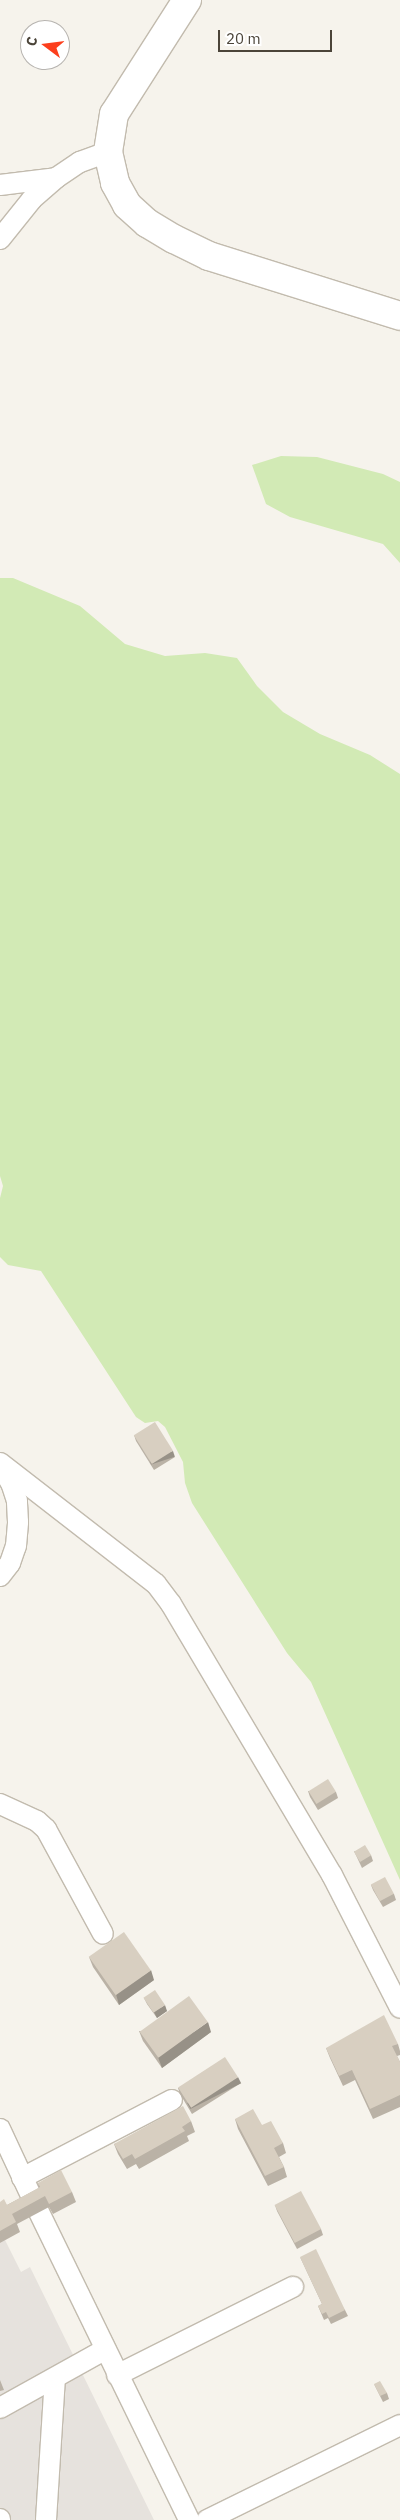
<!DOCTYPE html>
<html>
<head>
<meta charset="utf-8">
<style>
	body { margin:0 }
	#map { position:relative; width:400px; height:2520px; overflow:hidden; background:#f6f3ec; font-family:"IBM Plex Sans",sans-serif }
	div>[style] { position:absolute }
	.industrial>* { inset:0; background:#e6e2dd }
	.green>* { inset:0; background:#d2eab5 }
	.roads { filter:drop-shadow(1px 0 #c2bbae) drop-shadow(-1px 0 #c2bbae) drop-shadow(0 1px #c2bbae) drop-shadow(0 -1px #c2bbae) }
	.lane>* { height:20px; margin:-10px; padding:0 10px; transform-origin:10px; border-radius:10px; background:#fff }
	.street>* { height:28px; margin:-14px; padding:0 14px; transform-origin:14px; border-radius:14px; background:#fff }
	.wall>* { inset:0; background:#bab2a6 }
	.shaded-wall>* { inset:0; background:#979187; transform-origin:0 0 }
	.building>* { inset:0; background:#d8cfc1; transform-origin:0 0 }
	span { translate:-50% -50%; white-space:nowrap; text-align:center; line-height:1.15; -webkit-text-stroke:5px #fff; paint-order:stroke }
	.north { position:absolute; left:20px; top:20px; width:50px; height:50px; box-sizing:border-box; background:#fff; border:1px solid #b7b4b0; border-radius:50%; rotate:285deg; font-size:14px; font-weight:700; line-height:20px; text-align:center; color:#4b4439 }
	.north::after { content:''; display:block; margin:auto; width:18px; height:22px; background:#fc3f1d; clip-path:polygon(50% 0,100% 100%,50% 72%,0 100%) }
	.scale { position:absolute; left:218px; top:30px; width:114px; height:22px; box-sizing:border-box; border:2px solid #4b4439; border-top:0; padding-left:6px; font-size:15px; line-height:18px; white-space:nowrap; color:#4b4439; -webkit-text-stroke:4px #fff; paint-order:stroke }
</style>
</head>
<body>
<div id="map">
	<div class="industrial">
		<div style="clip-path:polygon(5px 2240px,21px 2272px,30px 2267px,154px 2520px,0 2520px,0 2243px)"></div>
	</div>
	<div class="green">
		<div style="clip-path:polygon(281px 456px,317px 457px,383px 474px,400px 482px,400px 563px,383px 544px,290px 517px,266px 504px,252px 465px)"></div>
		<div style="clip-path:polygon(0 578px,13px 578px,80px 606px,125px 644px,165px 656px,205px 653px,237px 658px,257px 686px,283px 712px,320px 734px,370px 755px,400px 774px,400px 1880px,311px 1682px,287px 1653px,192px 1503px,185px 1483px,183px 1462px,165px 1427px,158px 1421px,145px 1423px,136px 1417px,41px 1271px,8px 1265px,0 1257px,0 1198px,3px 1186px,0 1176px)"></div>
	</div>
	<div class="roads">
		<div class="lane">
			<div style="left:0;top:185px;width:56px;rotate:-7.1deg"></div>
			<div style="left:0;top:239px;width:51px;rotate:-51.3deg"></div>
			<div style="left:32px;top:199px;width:32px;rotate:-41deg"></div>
			<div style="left:56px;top:178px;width:29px;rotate:-34deg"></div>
			<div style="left:80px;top:162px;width:30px;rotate:-20deg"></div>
			<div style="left:0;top:1463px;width:197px;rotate:37.8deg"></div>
			<div style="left:156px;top:1584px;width:25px;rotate:53deg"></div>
			<div style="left:171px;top:1604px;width:315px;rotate:59.3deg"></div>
			<div style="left:332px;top:1875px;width:149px;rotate:62.9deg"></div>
			<div style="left:0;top:1576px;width:16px;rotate:-52deg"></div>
			<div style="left:10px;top:1563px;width:18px;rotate:-71deg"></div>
			<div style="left:16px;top:1546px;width:24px;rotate:-85deg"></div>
			<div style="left:18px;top:1522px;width:21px;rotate:-93deg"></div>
			<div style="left:17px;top:1501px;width:19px;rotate:-108deg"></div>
			<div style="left:11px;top:1483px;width:17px;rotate:-121deg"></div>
			<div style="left:0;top:1804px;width:41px;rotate:24.7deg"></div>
			<div style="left:37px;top:1821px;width:12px;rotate:42deg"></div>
			<div style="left:46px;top:1829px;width:119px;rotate:61.5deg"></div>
			<div style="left:0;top:2129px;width:81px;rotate:65deg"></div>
			<div style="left:22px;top:2178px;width:169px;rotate:-27.5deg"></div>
			<div style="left:39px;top:2212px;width:343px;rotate:64deg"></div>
			<div style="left:117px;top:2375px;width:197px;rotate:-26.6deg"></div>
			<div style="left:0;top:2408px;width:119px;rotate:-29.1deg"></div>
			<div style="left:0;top:2519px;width:1px;rotate:90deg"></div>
			<div style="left:46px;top:2520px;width:142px;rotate:-86.4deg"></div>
			<div style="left:207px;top:2520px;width:215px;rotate:-26.2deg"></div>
		</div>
		<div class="street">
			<div style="left:187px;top:0;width:135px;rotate:122.6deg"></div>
			<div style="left:114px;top:114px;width:38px;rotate:99deg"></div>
			<div style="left:108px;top:152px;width:32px;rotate:77deg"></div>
			<div style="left:115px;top:183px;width:25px;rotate:61deg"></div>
			<div style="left:127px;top:205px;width:27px;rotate:42deg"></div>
			<div style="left:147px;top:223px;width:31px;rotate:31deg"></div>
			<div style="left:174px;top:239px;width:39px;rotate:26deg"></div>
			<div style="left:209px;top:256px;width:200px;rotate:17.4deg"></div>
		</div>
	</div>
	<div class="wall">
		<div style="clip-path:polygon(134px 1435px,175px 1457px,154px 1470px,136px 1441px)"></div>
		<div style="clip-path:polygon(308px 1791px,336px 1792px,338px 1798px,318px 1810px,310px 1797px)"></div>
		<div style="clip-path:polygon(354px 1851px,371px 1855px,373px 1861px,362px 1868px)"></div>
		<div style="clip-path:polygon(371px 1885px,394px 1894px,396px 1900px,383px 1907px,373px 1890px)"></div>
		<div style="clip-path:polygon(89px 1957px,154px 1980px,119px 2005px,93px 1967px)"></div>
		<div style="clip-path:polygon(144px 1998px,167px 2011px,157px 2018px,147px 2004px)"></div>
		<div style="clip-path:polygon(139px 2031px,211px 2032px,162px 2068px,143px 2041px)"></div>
		<div style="clip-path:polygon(398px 2044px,400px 2051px,400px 2055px,397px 2056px,400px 2062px,400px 2107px,373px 2119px,355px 2080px,343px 2086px,330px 2058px,326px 2048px)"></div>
		<div style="clip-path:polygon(241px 2083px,192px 2114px,180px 2094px,178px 2088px)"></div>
		<div style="clip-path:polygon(235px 2119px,262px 2125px,283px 2143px,286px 2153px,279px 2157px,284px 2167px,287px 2177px,268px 2186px,238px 2129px)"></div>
		<div style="clip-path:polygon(191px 2121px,195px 2132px,187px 2136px,189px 2141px,139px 2169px,136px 2164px,127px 2169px,118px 2154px,114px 2144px)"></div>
		<div style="clip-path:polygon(38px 2183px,72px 2192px,76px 2202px,53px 2214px,49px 2207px,17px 2224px,20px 2232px,0 2243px,0 2202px,7px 2205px,39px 2188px)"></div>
		<div style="clip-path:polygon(275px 2205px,321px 2229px,323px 2235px,297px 2249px,277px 2211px)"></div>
		<div style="clip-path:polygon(300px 2257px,345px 2310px,348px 2316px,331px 2324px,328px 2318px,324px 2320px,318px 2306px,322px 2304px)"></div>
		<div style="clip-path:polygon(0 2380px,4px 2390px,0 2391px)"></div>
		<div style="clip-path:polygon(374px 2384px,387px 2393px,389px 2399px,383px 2402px)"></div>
	</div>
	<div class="shaded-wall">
		<div style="left:173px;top:1451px;width:6px;height:25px;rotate:72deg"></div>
		<div style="clip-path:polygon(151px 1970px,154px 1980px,119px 2005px,116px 1994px)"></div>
		<div style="clip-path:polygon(165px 2005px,167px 2011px,157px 2018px,154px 2012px)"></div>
		<div style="clip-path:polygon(208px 2022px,211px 2032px,162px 2068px,158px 2057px)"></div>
		<div style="left:238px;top:2077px;width:7px;height:57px;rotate:63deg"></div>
	</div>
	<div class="building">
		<div style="left:155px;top:1422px;width:34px;height:25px;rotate:58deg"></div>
		<div style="left:328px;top:1779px;width:15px;height:23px;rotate:58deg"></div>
		<div style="left:365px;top:1845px;width:12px;height:13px;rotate:59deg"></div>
		<div style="left:385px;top:1877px;width:19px;height:16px;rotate:62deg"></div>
		<div style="left:124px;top:1932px;width:47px;height:43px;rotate:55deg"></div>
		<div style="left:155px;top:1990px;width:18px;height:14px;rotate:56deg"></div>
		<div style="left:189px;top:1996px;width:32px;height:61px;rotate:54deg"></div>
		<div style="clip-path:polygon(384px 2015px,398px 2044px,392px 2046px,400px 2062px,400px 2095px,370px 2109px,352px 2070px,339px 2076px,326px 2048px)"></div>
		<div style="left:225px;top:2057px;width:24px;height:56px;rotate:57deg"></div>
		<div style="clip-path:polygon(183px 2106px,191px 2121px,182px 2127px,185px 2131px,135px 2159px,132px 2154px,123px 2159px,114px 2144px)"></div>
		<div style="clip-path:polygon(253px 2109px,262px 2125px,271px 2121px,283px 2143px,274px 2148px,284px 2167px,265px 2176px,235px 2119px)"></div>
		<div style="clip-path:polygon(61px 2170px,72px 2192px,49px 2204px,45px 2196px,12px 2214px,16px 2222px,0 2231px,0 2202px,4px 2199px,7px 2205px,40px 2187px,38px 2183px)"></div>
		<div style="left:301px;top:2191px;width:43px;height:30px;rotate:62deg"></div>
		<div style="clip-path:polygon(316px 2249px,345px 2310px,329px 2318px,326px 2312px,322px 2314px,318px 2306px,322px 2304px,300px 2257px)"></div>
		<div style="clip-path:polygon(380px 2381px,387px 2393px,380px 2396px,374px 2384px)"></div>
	</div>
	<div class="north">С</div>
	<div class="scale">20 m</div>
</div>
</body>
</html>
